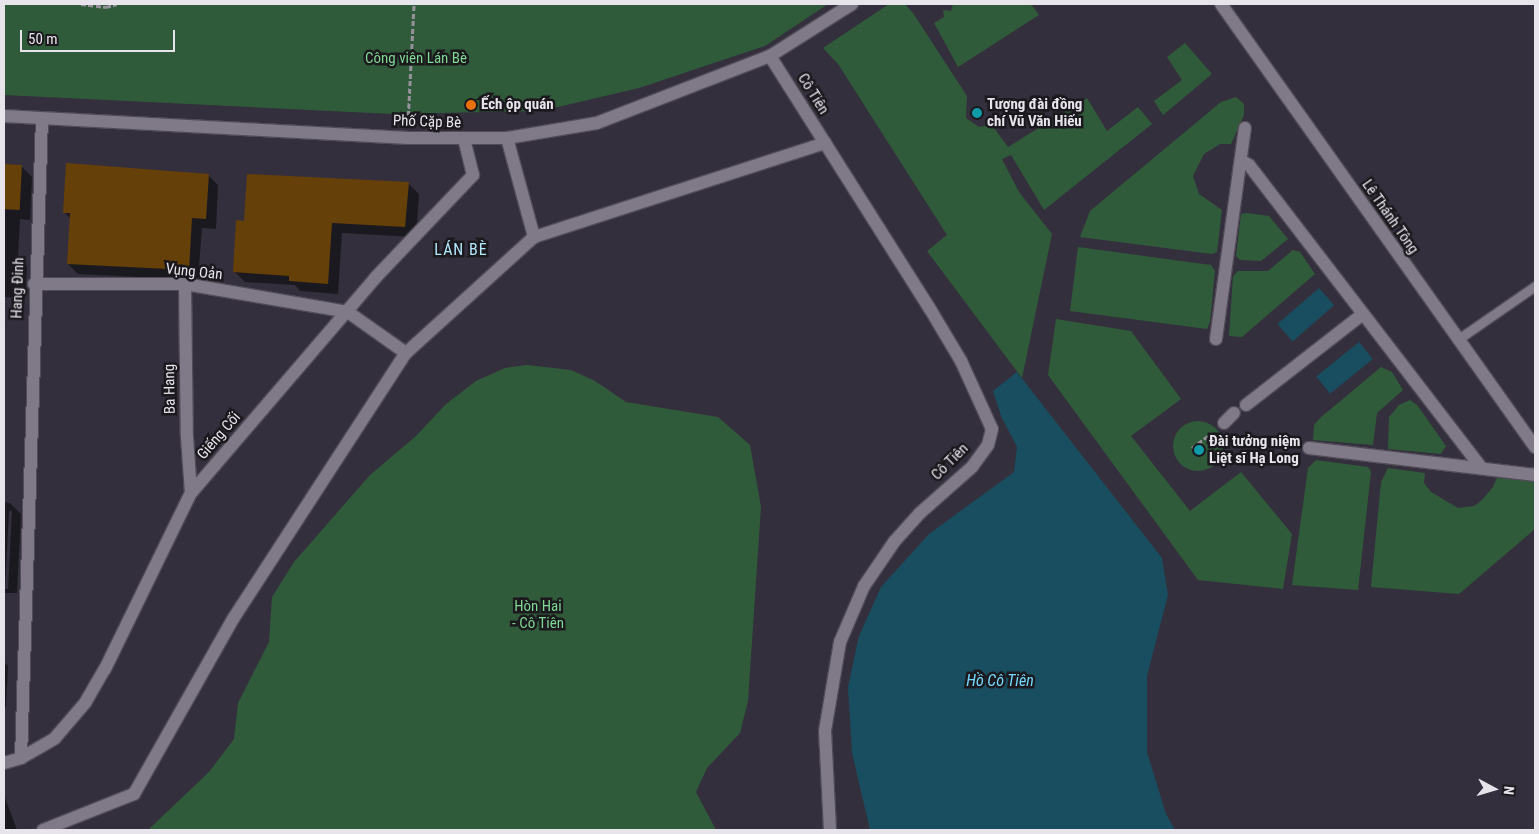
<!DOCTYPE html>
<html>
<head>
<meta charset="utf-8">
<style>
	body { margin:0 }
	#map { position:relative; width:1539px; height:834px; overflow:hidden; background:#342f3c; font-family:"Roboto Condensed",sans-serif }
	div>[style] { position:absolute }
	.green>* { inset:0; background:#305b3a }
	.round { border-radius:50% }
	.water>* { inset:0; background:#184e5f; transform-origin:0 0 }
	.shadow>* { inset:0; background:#0007 }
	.building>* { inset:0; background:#654009; transform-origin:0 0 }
	.path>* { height:3px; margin-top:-1.5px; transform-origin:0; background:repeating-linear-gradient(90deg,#96929c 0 5px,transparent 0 7.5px) }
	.roads { filter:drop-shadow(1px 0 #514c57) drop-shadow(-1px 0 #514c57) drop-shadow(0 1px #514c57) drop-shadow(0 -1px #514c57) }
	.lane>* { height:9px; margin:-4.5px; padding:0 4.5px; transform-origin:4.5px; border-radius:4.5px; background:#807a88 }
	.street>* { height:12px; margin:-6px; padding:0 6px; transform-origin:6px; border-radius:6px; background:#807a88 }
	.secondary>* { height:12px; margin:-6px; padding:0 6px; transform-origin:6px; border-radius:6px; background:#807a88 }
	.dots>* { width:14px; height:14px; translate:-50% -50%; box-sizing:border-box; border:2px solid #1b191e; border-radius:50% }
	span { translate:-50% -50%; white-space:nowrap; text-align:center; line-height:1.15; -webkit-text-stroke:5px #1b191e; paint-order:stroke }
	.park-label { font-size:15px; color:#7dd891 }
	.street-label { font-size:15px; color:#e7e4ec }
	.poi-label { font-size:15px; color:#e7e4ec; font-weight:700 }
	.left { translate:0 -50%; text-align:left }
	.neighbourhood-label { font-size:16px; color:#b3e8fb; letter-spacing:1px }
	.water-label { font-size:16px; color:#74dafd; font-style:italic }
	.frame { position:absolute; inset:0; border:5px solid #e7e4ec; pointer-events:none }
	.north { position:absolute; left:1469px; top:764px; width:50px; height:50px; -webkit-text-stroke:4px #1b191e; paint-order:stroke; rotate:96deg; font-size:14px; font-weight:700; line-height:20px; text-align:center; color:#e7e4ec }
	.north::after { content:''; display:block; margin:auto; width:18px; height:22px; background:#e7e4ec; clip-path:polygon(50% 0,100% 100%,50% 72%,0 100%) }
	.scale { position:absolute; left:20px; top:30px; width:155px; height:22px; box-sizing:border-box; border:2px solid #e7e4ec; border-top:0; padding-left:6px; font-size:15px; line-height:18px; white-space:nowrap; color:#e7e4ec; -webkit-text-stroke:4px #1b191e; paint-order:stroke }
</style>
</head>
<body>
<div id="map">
	<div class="green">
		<div style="clip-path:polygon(4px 4px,828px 4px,765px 46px,639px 88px,541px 111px,392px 114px,4px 95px)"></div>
		<div style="clip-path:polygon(889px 4px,905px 4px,913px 13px,967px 96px,966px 118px,979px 127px,992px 125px,1008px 147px,1087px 98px,1107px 131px,1138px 107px,1152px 124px,1044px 210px,1011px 155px,1002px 159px,1019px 192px,1052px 234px,1022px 378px,927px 251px,947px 235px,838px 64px,823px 48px)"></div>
		<div style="clip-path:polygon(953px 4px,1031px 4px,1039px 15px,958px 67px,934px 23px,944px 17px,943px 10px,951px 11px)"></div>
		<div style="clip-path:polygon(1185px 43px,1212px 74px,1163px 115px,1154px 101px,1182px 80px,1167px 57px)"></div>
		<div style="clip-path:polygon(1236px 97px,1244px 104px,1244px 115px,1231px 144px,1220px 144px,1204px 154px,1193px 176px,1199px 194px,1222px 210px,1217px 252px,1212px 254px,1080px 237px,1090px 211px,1221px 102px)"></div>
		<div style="clip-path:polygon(1247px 213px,1269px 216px,1288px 239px,1261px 261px,1240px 260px,1236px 256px,1241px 214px)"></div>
		<div style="clip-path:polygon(1078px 247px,1211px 265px,1215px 271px,1210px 322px,1207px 329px,1070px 311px)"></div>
		<div style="clip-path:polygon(1293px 250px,1300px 252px,1315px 274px,1242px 337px,1229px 336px,1233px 276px,1238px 271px,1268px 271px)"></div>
		<div style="clip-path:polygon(1056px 319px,1131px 331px,1181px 399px,1131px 436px,1190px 511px,1241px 472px,1292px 534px,1283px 589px,1198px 580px,1048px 375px)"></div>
		<div style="clip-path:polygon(527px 365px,571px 370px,595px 381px,626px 402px,718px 417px,750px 445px,761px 507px,748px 701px,740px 733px,707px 768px,696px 792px,716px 830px,148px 830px,209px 772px,234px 739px,238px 703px,269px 642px,272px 597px,294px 562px,370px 475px,416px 436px,446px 404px,476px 381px,505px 368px)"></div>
		<div style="clip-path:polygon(1381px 367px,1392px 372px,1403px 390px,1377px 413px,1373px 445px,1313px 440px,1314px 425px,1320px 418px)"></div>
		<div style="clip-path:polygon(1410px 400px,1417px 405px,1446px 446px,1441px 454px,1388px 449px,1389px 417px,1399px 405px)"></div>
		<div class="round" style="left:1173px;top:421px;width:50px;height:50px"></div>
		<div style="clip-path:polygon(1316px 460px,1368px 467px,1371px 472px,1358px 590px,1292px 585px,1308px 468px)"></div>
		<div style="clip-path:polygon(1388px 468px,1425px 473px,1424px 483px,1431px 492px,1458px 508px,1474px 506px,1481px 501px,1493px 487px,1497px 478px,1535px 480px,1535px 529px,1459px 594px,1371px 587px,1381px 482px)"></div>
	</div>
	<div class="water">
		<div style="left:1319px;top:288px;width:23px;height:55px;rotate:49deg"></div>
		<div style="left:1359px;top:342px;width:22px;height:55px;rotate:51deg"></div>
		<div style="clip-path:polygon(1017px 372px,1162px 558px,1168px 595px,1147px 676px,1147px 752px,1166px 814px,1175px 830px,870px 830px,852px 753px,848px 687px,859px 636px,881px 587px,929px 534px,1014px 472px,1017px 447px,1001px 416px,993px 391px)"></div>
	</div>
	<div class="shadow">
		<div style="clip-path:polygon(4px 165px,22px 167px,32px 177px,30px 220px,20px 219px,18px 258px,27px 267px,25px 298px,4px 297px)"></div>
		<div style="clip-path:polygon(208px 175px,218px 185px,216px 229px,202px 228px,198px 280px,78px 274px,68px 264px,71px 219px,64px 212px)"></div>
		<div style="clip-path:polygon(408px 183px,419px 194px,416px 237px,342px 233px,338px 294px,300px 291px,295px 285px,245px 282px,234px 271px,245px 222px)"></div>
		<div style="clip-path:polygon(evenodd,4px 502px,10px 503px,21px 514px,17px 593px,4px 593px,4px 502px,9px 511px,12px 511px,8px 589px,5px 589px,9px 511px)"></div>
		<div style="clip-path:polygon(4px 662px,8px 666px,6px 707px,4px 707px)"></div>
		<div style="clip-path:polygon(4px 795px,17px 830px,4px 830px)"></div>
	</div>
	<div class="building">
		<div style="clip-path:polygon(66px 163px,209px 174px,206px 219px,192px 218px,189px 270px,67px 264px,70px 213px,63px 213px)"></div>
		<div style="left:4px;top:164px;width:18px;height:45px;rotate:3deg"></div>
		<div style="clip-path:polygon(247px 174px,409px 182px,405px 227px,332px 223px,328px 284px,289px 281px,289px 276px,233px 272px,236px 220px,244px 221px)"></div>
	</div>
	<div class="path">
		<div style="left:81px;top:4px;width:25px;rotate:7deg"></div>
		<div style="left:106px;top:7px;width:11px;rotate:-15deg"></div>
		<div style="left:408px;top:123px;width:119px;rotate:-87.1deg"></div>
		<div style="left:1192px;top:448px;width:25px;rotate:-37deg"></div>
	</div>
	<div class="roads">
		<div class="lane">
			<div style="left:1457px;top:340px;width:95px;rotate:-34.7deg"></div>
		</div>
		<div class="street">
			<div style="left:770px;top:56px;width:299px;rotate:57.7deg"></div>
			<div style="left:930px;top:309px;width:61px;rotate:59.2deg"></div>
			<div style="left:961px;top:361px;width:75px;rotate:65.5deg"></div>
			<div style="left:992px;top:429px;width:16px;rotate:104deg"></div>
			<div style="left:988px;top:445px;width:27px;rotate:126deg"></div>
			<div style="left:972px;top:467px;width:69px;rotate:138.5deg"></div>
			<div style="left:920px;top:513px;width:39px;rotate:132deg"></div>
			<div style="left:894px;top:542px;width:53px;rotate:124.3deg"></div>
			<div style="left:864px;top:586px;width:61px;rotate:113.2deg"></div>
			<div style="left:840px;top:642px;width:90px;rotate:99.6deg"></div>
			<div style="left:825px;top:731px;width:99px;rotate:87.1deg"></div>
			<div style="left:507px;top:138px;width:103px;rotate:74.7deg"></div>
			<div style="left:1241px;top:160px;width:9px;rotate:32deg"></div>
			<div style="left:1249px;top:165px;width:381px;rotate:52.5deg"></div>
			<div style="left:34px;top:284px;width:151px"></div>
			<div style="left:185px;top:284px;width:165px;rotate:9.7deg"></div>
			<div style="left:348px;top:312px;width:71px;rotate:35.3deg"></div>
			<div style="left:185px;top:284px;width:153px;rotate:89.3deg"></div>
			<div style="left:187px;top:437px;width:56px;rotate:85.9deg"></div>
			<div style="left:1216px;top:339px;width:213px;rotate:-82.2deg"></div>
			<div style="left:1246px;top:405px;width:148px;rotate:-37.9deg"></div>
			<div style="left:1224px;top:423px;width:14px;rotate:-45deg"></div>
			<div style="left:1309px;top:448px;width:228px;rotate:6.8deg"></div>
			<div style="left:21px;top:758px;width:639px;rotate:-88.12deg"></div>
			<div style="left:4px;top:763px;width:18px;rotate:-16deg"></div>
			<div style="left:21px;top:758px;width:39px;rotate:-30deg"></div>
			<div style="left:55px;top:738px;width:46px;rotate:-49.4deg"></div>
			<div style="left:85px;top:703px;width:39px;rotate:-60deg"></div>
			<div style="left:105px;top:669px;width:196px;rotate:-64deg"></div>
			<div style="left:191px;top:493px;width:284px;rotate:-49.4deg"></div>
			<div style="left:376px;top:277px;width:141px;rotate:-46.4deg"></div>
			<div style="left:473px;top:175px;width:36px;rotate:-104deg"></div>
			<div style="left:43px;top:830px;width:98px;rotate:-21.6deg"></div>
			<div style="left:134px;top:794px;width:201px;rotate:-60.5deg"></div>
			<div style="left:233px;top:619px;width:317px;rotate:-57deg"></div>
			<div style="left:406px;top:353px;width:173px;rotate:-42.2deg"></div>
			<div style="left:534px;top:237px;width:306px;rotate:-17.9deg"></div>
		</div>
		<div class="secondary">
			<div style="left:1221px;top:4px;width:543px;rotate:54.67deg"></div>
			<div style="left:4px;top:116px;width:405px;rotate:3.1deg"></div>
			<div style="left:408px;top:138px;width:99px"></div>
			<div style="left:507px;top:138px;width:91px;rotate:-9.5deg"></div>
			<div style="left:597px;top:123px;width:186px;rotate:-21.2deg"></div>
			<div style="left:770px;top:56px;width:97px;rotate:-32.4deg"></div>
		</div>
	</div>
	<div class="dots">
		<div style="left:471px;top:105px;background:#e8710a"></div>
		<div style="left:977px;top:113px;background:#0f9aa8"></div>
		<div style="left:1199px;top:450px;background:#0f9aa8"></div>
	</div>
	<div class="park-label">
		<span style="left:416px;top:59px">Công viên Lán Bè</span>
		<span style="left:538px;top:615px">Hòn Hai<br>- Cô Tiên</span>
	</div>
	<div class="street-label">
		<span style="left:813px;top:94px;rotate:58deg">Cô Tiên</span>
		<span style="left:427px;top:122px;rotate:2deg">Phố Cặp Bè</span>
		<span style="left:1390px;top:217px;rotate:55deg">Lê Thánh Tông</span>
		<span style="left:194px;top:272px;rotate:6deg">Vụng Oản</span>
		<span style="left:18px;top:288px;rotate:-88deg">Hang Đinh</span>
		<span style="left:170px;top:389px;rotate:-91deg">Ba Hang</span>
		<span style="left:219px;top:436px;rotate:-49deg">Giếng Cối</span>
		<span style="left:950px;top:462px;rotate:-45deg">Cô Tiên</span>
	</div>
	<div class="poi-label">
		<span class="left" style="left:987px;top:113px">Tượng đài đồng<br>chí Vũ Văn Hiếu</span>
		<span class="left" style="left:481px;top:105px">Ếch ộp quán</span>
		<span class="left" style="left:1209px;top:450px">Đài tưởng niệm<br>Liệt sĩ Hạ Long</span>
	</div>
	<div class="neighbourhood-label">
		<span style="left:461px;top:250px">LÁN BÈ</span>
	</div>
	<div class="water-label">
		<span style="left:1000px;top:681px">Hồ Cô Tiên</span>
	</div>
	<div class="frame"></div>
	<div class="north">N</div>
	<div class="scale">50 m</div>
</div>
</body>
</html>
